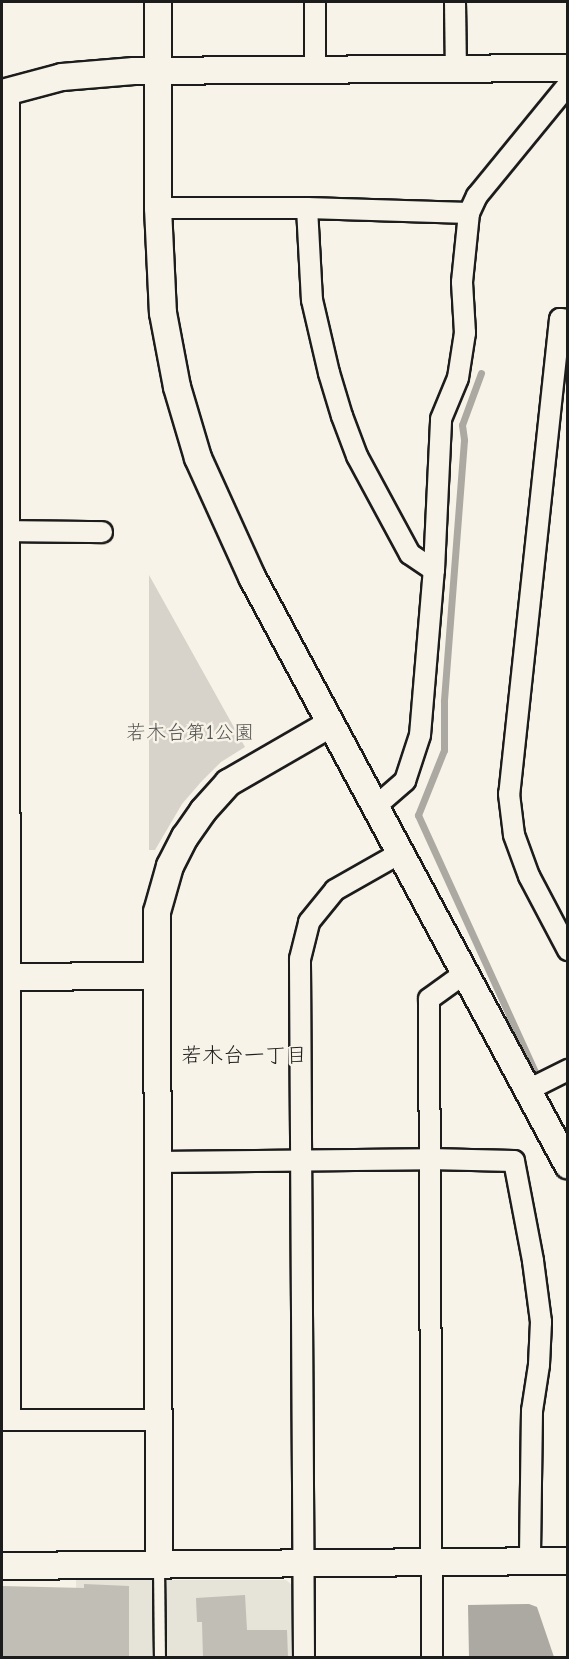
<!DOCTYPE html>
<html>
<head>
<meta charset="utf-8">
<style>
	body { margin:0 }
	#map { position:relative; width:569px; height:1659px; overflow:hidden; background:#f7f3e8; font-family:"Comic Neue","Klee One",sans-serif }
	div>[style] { position:absolute }
	.built>* { inset:0; background:#e6e3d9 }
	.green>* { inset:0; background:#d7d3cb }
	.water>* { inset:0; background:#aca9a2 }
	.stream>* { height:7px; margin:-3.5px; padding:0 3.5px; transform-origin:3.5px; border-radius:3.5px; background:#aca9a2 }
	.building>* { inset:0; background:#c0beb5 }
	.roads { filter:drop-shadow(2px 0 #1c1c1c) drop-shadow(-2px 0 #1c1c1c) drop-shadow(0 2px #1c1c1c) drop-shadow(0 -2px #1c1c1c) }
	.service>* { height:10px; margin:-5px; padding:0 5px; transform-origin:5px; border-radius:5px; background:#f7f3e8 }
	.minor>* { height:20px; margin:-10px; padding:0 10px; transform-origin:10px; border-radius:10px; background:#f7f3e8 }
	.tertiary>* { height:26px; margin:-13px; padding:0 13px; transform-origin:13px; border-radius:13px; background:#f7f3e8 }
	span { translate:-50% -50%; white-space:nowrap; text-align:center; line-height:1.15; -webkit-text-stroke:5px #f7f3e8; paint-order:stroke }
	.park-label { font-size:20px; color:#545351 }
	.neighbourhood-label { font-size:21px; color:#1c1c1c }
	.frame { position:absolute; inset:0; border:3px solid #1c1c1c; pointer-events:none }
</style>
</head>
<body>
<div id="map">
	<div class="built">
		<div style="clip-path:polygon(76px 1580px,286px 1580px,293px 1586px,294px 1657px,2px 1657px,2px 1633px,77px 1632px)"></div>
	</div>
	<div class="green">
		<div style="clip-path:polygon(149px 575px,245px 747px,221px 762px,201px 782px,182px 804px,155px 850px,149px 850px)"></div>
	</div>
	<div class="water">
		<div style="clip-path:polygon(529px 1604px,537px 1607px,554px 1657px,469px 1657px,468px 1605px)"></div>
	</div>
	<div class="stream">
		<div style="left:481px;top:373px;width:55px;rotate:110.1deg"></div>
		<div style="left:462px;top:425px;width:15px;rotate:82deg"></div>
		<div style="left:464px;top:440px;width:262px;rotate:94.4deg"></div>
		<div style="left:444px;top:701px;width:49px;rotate:90deg"></div>
		<div style="left:444px;top:750px;width:70px;rotate:111.8deg"></div>
		<div style="left:418px;top:815px;width:285px;rotate:65.5deg"></div>
	</div>
	<div class="building">
		<div style="clip-path:polygon(84px 1584px,129px 1586px,129px 1658px,2px 1658px,2px 1586px,84px 1588px)"></div>
		<div style="clip-path:polygon(245px 1595px,247px 1630px,287px 1630px,288px 1658px,203px 1658px,202px 1622px,197px 1622px,196px 1598px)"></div>
	</div>
	<div class="roads">
		<div class="service">
			<div style="left:159px;top:1566px;width:92px;rotate:89.4deg"></div>
		</div>
		<div class="minor">
			<div style="left:315px;top:2px;width:68px;rotate:90deg"></div>
			<div style="left:455px;top:2px;width:68px;rotate:89.2deg"></div>
			<div style="left:9px;top:90px;width:1330px;rotate:89.96deg"></div>
			<div style="left:158px;top:208px;width:149px"></div>
			<div style="left:307px;top:208px;width:162px;rotate:1.8deg"></div>
			<div style="left:469px;top:213px;width:19px;rotate:-65deg"></div>
			<div style="left:477px;top:196px;width:144px;rotate:-50.7deg"></div>
			<div style="left:307px;top:208px;width:92px;rotate:86.9deg"></div>
			<div style="left:312px;top:300px;width:75px;rotate:76.9deg"></div>
			<div style="left:329px;top:373px;width:45px;rotate:73.2deg"></div>
			<div style="left:342px;top:416px;width:43px;rotate:69.4deg"></div>
			<div style="left:357px;top:456px;width:111px;rotate:61.6deg"></div>
			<div style="left:410px;top:554px;width:29px;rotate:34deg"></div>
			<div style="left:568px;top:320px;width:8px;rotate:-173deg"></div>
			<div style="left:560px;top:319px;width:478px;rotate:96.1deg"></div>
			<div style="left:509px;top:794px;width:41px;rotate:83deg"></div>
			<div style="left:514px;top:835px;width:44px;rotate:69.9deg"></div>
			<div style="left:529px;top:876px;width:84px;rotate:62.2deg"></div>
			<div style="left:2px;top:531px;width:100px;rotate:0.6deg"></div>
			<div style="left:375px;top:807px;width:40px;rotate:-41deg"></div>
			<div style="left:405px;top:781px;width:48px;rotate:-71.9deg"></div>
			<div style="left:420px;top:735px;width:166px;rotate:-85.2deg"></div>
			<div style="left:434px;top:570px;width:151px;rotate:-87.3deg"></div>
			<div style="left:441px;top:419px;width:44px;rotate:-67.5deg"></div>
			<div style="left:458px;top:378px;width:46px;rotate:-81.2deg"></div>
			<div style="left:465px;top:333px;width:51px;rotate:-93.4deg"></div>
			<div style="left:462px;top:282px;width:69px;rotate:-84.2deg"></div>
			<div style="left:528px;top:1090px;width:45px;rotate:-26.6deg"></div>
			<div style="left:157px;top:1162px;width:272px;rotate:-0.6deg"></div>
			<div style="left:429px;top:1159px;width:85px;rotate:1.3deg"></div>
			<div style="left:514px;top:1161px;width:102px;rotate:79.2deg"></div>
			<div style="left:533px;top:1261px;width:62px;rotate:82.5deg"></div>
			<div style="left:541px;top:1322px;width:43px;rotate:92.7deg"></div>
			<div style="left:539px;top:1365px;width:47px;rotate:98.7deg"></div>
			<div style="left:532px;top:1411px;width:151px;rotate:90.8deg"></div>
			<div style="left:2px;top:1420px;width:157px"></div>
			<div style="left:304px;top:1658px;width:699px;rotate:-90.33deg"></div>
			<div style="left:300px;top:959px;width:38px;rotate:-76deg"></div>
			<div style="left:309px;top:922px;width:41px;rotate:-50.9deg"></div>
			<div style="left:335px;top:890px;width:75px;rotate:-29.6deg"></div>
			<div style="left:432px;top:1658px;width:659px;rotate:-90.26deg"></div>
			<div style="left:429px;top:999px;width:44px;rotate:-35.8deg"></div>
		</div>
		<div class="tertiary">
			<div style="left:158px;top:2px;width:206px;rotate:90deg"></div>
			<div style="left:158px;top:208px;width:105px;rotate:87.3deg"></div>
			<div style="left:163px;top:313px;width:75px;rotate:79.3deg"></div>
			<div style="left:177px;top:387px;width:74px;rotate:73.5deg"></div>
			<div style="left:198px;top:458px;width:131px;rotate:65.6deg"></div>
			<div style="left:252px;top:577px;width:668px;rotate:61.75deg"></div>
			<div style="left:2px;top:93px;width:62px;rotate:-14.9deg"></div>
			<div style="left:62px;top:77px;width:72px;rotate:-4.8deg"></div>
			<div style="left:134px;top:71px;width:434px;rotate:-0.4deg"></div>
			<div style="left:2px;top:977px;width:154px;rotate:-0.4deg"></div>
			<div style="left:159px;top:1565px;width:653px;rotate:-90.18deg"></div>
			<div style="left:157px;top:912px;width:48px;rotate:-74.2deg"></div>
			<div style="left:170px;top:866px;width:33px;rotate:-63deg"></div>
			<div style="left:185px;top:837px;width:32px;rotate:-55deg"></div>
			<div style="left:203px;top:811px;width:38px;rotate:-48deg"></div>
			<div style="left:228px;top:783px;width:118px;rotate:-30deg"></div>
			<div style="left:2px;top:1566px;width:566px;rotate:-0.51deg"></div>
		</div>
	</div>
	<div class="park-label">
		<span style="left:190px;top:732px">若木台第1公園</span>
	</div>
	<div class="neighbourhood-label">
		<span style="left:244px;top:1055px">若木台一丁目</span>
	</div>
	<div class="frame"></div>
</div>
</body>
</html>
